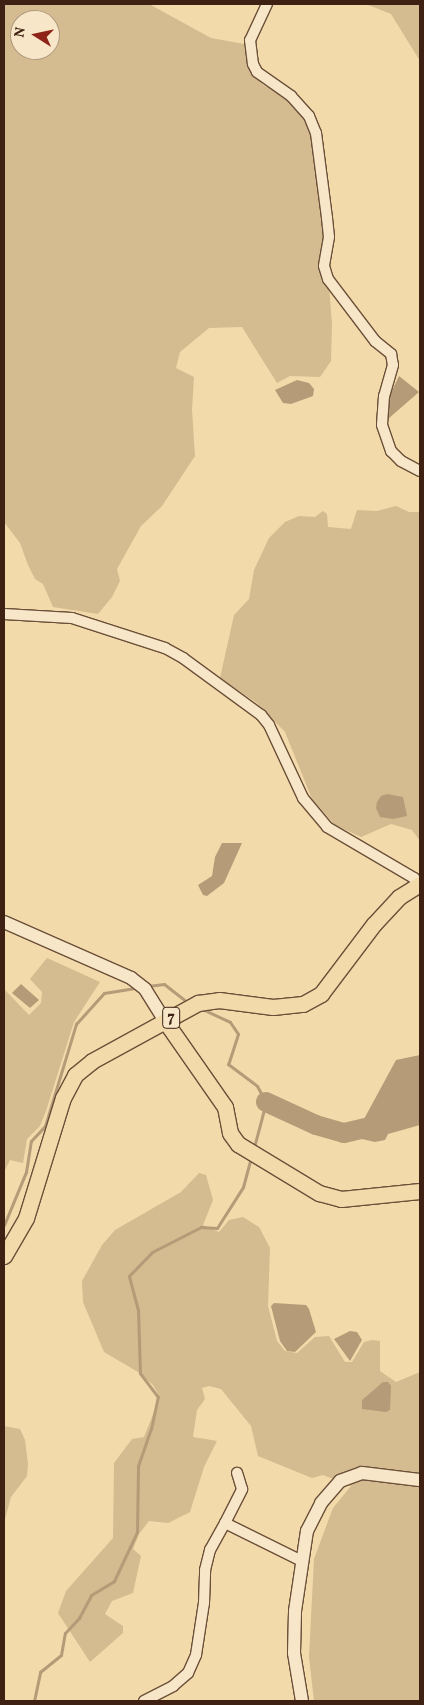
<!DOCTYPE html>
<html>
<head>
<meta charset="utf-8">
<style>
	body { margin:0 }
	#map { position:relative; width:424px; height:1705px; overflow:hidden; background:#f3daaa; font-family:Vollkorn,serif }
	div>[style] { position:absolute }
	.green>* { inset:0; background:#d4bb90 }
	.water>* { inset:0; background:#b59b77 }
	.stream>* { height:3px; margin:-1.5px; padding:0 1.5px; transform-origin:1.5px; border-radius:1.5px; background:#b59b77 }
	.river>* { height:20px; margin:-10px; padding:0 10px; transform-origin:10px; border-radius:10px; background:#b59b77 }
	.roads { filter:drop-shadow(1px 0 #6b4f39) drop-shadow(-1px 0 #6b4f39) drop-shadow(0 1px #6b4f39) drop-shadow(0 -1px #6b4f39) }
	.minor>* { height:10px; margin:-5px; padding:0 5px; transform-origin:5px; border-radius:5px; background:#f7e7c8 }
	.tertiary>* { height:12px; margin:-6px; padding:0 6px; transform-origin:6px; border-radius:6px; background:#f7e7c8 }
	.primary>* { height:15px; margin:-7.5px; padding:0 7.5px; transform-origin:7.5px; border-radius:7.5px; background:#f3daaa }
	span { translate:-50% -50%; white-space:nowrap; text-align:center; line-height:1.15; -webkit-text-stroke:4.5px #f7e7c8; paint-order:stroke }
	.shield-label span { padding:1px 4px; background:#f7e7c8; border:1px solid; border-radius:4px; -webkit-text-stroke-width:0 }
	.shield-label { font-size:16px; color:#3e2113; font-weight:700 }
	.frame { position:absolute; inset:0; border:5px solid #3e2113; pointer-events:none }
	.north { position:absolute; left:10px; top:10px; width:50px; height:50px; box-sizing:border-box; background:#f7e7c8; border:1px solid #ad9880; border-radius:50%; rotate:280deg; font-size:14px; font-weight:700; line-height:20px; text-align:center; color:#3e2113 }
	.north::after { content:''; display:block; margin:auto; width:18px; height:22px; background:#8f2418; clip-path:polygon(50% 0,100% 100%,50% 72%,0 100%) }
</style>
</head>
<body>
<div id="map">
	<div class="green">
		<div style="clip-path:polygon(evenodd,4px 4px,149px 4px,211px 38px,244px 44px,251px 71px,263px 85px,290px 99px,306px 116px,312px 139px,325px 235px,332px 324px,331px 361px,320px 377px,290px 376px,277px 383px,242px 327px,209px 328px,180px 352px,176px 368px,194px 377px,192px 410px,195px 456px,162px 506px,141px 526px,117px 569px,120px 581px,112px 597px,98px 614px,53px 607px,43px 584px,35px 579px,28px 565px,20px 543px,4px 522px,4px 4px,20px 20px,50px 20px,50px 50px,20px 50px,20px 20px)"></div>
		<div style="clip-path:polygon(366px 4px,420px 4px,420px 61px,391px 14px)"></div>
		<div style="clip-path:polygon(396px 506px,409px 512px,420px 512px,420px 841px,412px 830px,391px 824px,361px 837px,335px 825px,312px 799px,285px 732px,257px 703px,220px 678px,234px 615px,249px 599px,254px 570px,269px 538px,285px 522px,299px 516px,315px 517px,323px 511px,327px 514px,328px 527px,351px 529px,357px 510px,377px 511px)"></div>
		<div style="clip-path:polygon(47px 958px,100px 982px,74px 1022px,46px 1111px,40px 1126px,27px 1139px,23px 1163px,10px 1160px,4px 1172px,4px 989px,29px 1015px,41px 1003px,42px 992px,30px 979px)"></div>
		<div style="clip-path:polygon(199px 1173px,206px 1175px,213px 1200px,203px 1225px,219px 1232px,229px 1220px,243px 1217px,259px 1227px,270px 1248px,268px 1306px,277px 1341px,285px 1351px,297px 1353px,315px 1337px,329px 1336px,345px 1362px,352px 1362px,364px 1342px,372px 1340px,380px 1341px,380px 1371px,396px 1382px,420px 1372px,420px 1701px,314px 1701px,309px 1657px,314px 1559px,333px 1508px,351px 1486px,323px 1475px,312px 1478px,258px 1456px,251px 1426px,221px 1389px,209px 1386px,202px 1388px,205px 1399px,197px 1410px,193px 1437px,217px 1441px,204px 1467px,190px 1512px,168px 1523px,149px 1521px,139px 1534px,133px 1549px,141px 1556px,133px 1593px,112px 1601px,105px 1614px,123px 1626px,123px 1633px,90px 1662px,58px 1613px,66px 1591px,113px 1538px,114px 1463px,132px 1439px,144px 1437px,160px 1397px,153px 1385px,138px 1372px,104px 1352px,83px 1302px,82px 1281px,102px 1245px,115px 1230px,181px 1192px)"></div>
		<div style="clip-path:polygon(4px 1426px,20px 1429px,25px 1440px,28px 1464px,27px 1476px,11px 1497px,4px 1523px)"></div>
	</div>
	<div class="water">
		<div style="clip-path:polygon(399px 376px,419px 392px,388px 419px,389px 397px)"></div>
		<div style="clip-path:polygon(297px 380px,309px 383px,314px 389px,313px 396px,291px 404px,283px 403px,275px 390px)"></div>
		<div style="clip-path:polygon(387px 794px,403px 797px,407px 816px,393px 819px,380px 817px,376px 808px,377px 802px,381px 796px)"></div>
		<div style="clip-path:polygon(222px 843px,242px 843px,224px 883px,207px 896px,203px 895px,198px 885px,212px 876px,215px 857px)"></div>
		<div style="clip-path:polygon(21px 984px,39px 1000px,30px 1008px,12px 993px)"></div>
		<div style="clip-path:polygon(420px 1055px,420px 1125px,388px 1134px,385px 1140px,375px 1142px,353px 1137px,351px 1127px,364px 1119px,396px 1060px)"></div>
		<div style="clip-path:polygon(274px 1303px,306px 1305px,309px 1309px,316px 1332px,295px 1352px,287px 1351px,280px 1341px,271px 1306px)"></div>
		<div style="clip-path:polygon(350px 1331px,357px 1332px,362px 1340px,350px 1361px,334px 1339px)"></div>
		<div style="clip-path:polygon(383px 1382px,388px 1382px,391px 1386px,390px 1410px,386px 1412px,362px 1409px,362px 1400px)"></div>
	</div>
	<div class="stream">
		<div style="left:148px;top:986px;width:16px;rotate:-7deg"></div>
		<div style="left:164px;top:984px;width:29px;rotate:38deg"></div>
		<div style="left:200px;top:1008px;width:33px;rotate:25deg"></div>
		<div style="left:230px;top:1022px;width:14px;rotate:56deg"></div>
		<div style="left:238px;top:1034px;width:32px;rotate:108deg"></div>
		<div style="left:228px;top:1064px;width:36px;rotate:37deg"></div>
		<div style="left:257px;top:1086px;width:18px;rotate:61deg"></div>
		<div style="left:266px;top:1102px;width:47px;rotate:104.9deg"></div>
		<div style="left:4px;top:1225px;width:57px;rotate:-67.5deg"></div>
		<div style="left:26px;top:1172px;width:31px;rotate:-81deg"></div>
		<div style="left:31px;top:1141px;width:21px;rotate:-47deg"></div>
		<div style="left:45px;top:1126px;width:107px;rotate:-73.1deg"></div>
		<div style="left:76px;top:1024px;width:42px;rotate:-47.9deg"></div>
		<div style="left:104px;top:993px;width:33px;rotate:-9deg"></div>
		<div style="left:34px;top:1701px;width:30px;rotate:-78deg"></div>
		<div style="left:40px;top:1672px;width:27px;rotate:-39deg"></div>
		<div style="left:61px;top:1655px;width:22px;rotate:-80deg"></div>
		<div style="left:65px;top:1633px;width:21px;rotate:-47deg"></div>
		<div style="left:79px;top:1618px;width:26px;rotate:-62deg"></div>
		<div style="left:91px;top:1595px;width:27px;rotate:-31deg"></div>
		<div style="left:114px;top:1581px;width:54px;rotate:-64.9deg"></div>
		<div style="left:137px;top:1532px;width:66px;rotate:-89.1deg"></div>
		<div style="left:138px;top:1466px;width:39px;rotate:-71deg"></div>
		<div style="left:151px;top:1429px;width:33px;rotate:-78deg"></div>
		<div style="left:158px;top:1397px;width:30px;rotate:-127deg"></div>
		<div style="left:140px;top:1373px;width:63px;rotate:-91.8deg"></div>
		<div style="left:138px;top:1310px;width:35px;rotate:-105deg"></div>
		<div style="left:129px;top:1276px;width:33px;rotate:-46deg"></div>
		<div style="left:152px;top:1252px;width:55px;rotate:-27deg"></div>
		<div style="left:201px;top:1227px;width:16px;rotate:4deg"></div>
		<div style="left:217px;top:1228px;width:49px;rotate:-57.6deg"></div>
		<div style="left:243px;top:1187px;width:30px;rotate:-75deg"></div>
	</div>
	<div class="river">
		<div style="left:266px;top:1102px;width:55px;rotate:24.7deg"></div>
		<div style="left:316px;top:1125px;width:29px;rotate:16deg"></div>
		<div style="left:344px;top:1133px;width:32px;rotate:-13deg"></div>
		<div style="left:375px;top:1126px;width:56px;rotate:-36.3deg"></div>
	</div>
	<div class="roads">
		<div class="minor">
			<div style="left:267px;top:4px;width:40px;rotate:115deg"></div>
			<div style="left:250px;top:40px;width:24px;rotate:83deg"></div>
			<div style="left:253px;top:64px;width:9px;rotate:63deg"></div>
			<div style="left:257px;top:72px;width:42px;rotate:35.2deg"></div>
			<div style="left:291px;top:96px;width:27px;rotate:48deg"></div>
			<div style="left:309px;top:116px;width:18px;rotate:68deg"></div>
			<div style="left:316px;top:133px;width:86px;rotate:82.6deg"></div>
			<div style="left:327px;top:218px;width:19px;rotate:84deg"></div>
			<div style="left:329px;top:237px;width:29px;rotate:100deg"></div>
			<div style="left:324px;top:266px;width:14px;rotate:73deg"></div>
			<div style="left:328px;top:279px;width:78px;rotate:52.8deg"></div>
			<div style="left:375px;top:341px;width:21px;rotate:39deg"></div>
			<div style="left:391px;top:354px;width:11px;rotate:80deg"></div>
			<div style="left:393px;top:365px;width:32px;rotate:106deg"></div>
			<div style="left:384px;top:396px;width:29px;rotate:94deg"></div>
			<div style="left:382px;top:425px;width:28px;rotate:71deg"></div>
			<div style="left:391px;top:451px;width:14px;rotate:45deg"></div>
			<div style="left:401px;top:461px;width:21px;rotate:28deg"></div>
			<div style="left:4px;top:614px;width:68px;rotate:3.4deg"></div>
			<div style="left:72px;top:618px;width:98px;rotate:17.9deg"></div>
			<div style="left:165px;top:648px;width:21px;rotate:29deg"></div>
			<div style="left:183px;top:658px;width:97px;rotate:36.2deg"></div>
			<div style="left:261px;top:715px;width:13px;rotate:51deg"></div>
			<div style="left:269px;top:725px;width:81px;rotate:65deg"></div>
			<div style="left:303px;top:798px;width:38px;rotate:50deg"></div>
			<div style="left:327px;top:827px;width:101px;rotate:30.4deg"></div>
			<div style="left:414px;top:878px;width:9px;rotate:54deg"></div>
			<div style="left:225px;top:1523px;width:38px;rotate:-63deg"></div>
			<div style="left:242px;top:1489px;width:17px;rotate:-107deg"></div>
			<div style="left:144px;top:1701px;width:33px;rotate:-27deg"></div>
			<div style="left:173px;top:1686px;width:20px;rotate:-41deg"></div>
			<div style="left:188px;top:1673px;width:20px;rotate:-66deg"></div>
			<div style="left:196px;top:1655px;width:53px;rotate:-81.3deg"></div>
			<div style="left:204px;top:1603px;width:33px;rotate:-88deg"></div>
			<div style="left:205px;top:1570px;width:21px;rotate:-76deg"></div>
			<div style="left:210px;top:1550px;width:31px;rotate:-61deg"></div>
			<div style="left:225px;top:1523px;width:84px;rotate:26.3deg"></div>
		</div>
		<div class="tertiary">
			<div style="left:4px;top:922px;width:139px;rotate:23.8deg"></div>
			<div style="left:131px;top:978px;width:18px;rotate:38deg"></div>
			<div style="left:145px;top:989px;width:38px;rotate:58deg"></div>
			<div style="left:302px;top:1701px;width:49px;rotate:-99.5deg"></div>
			<div style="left:294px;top:1653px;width:42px;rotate:-88.6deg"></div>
			<div style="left:295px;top:1611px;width:81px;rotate:-81.5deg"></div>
			<div style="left:307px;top:1531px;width:31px;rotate:-63deg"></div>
			<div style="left:321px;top:1503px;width:29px;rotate:-49deg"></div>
			<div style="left:340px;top:1481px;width:23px;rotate:-20deg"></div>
			<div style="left:362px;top:1473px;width:58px;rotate:6.9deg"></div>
		</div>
		<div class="primary">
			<div style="left:165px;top:1021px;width:105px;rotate:55.1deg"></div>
			<div style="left:225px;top:1107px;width:26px;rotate:79deg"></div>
			<div style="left:230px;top:1133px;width:14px;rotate:54deg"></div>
			<div style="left:238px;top:1144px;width:95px;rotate:31.2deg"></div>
			<div style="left:319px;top:1193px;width:23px;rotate:15deg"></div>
			<div style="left:341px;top:1199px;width:79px;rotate:-5.8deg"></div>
			<div style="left:4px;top:1256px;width:44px;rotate:-59.9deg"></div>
			<div style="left:26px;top:1218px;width:126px;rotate:-72.9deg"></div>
			<div style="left:63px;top:1098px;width:26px;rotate:-62deg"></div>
			<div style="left:75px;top:1075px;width:22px;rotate:-39deg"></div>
			<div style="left:92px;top:1061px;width:121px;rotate:-28.7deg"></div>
			<div style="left:198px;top:1003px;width:21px;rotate:-8deg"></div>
			<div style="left:219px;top:1000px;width:54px;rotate:7.4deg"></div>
			<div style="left:273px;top:1007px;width:30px;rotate:-6deg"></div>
			<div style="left:303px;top:1004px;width:21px;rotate:-29deg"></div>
			<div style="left:321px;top:994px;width:88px;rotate:-52.9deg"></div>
			<div style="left:374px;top:924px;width:37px;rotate:-47deg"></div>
			<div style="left:399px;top:897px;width:25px;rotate:-32deg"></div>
		</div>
	</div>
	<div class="shield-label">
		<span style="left:171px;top:1018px">7</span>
	</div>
	<div class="frame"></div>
	<div class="north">N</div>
</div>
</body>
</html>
